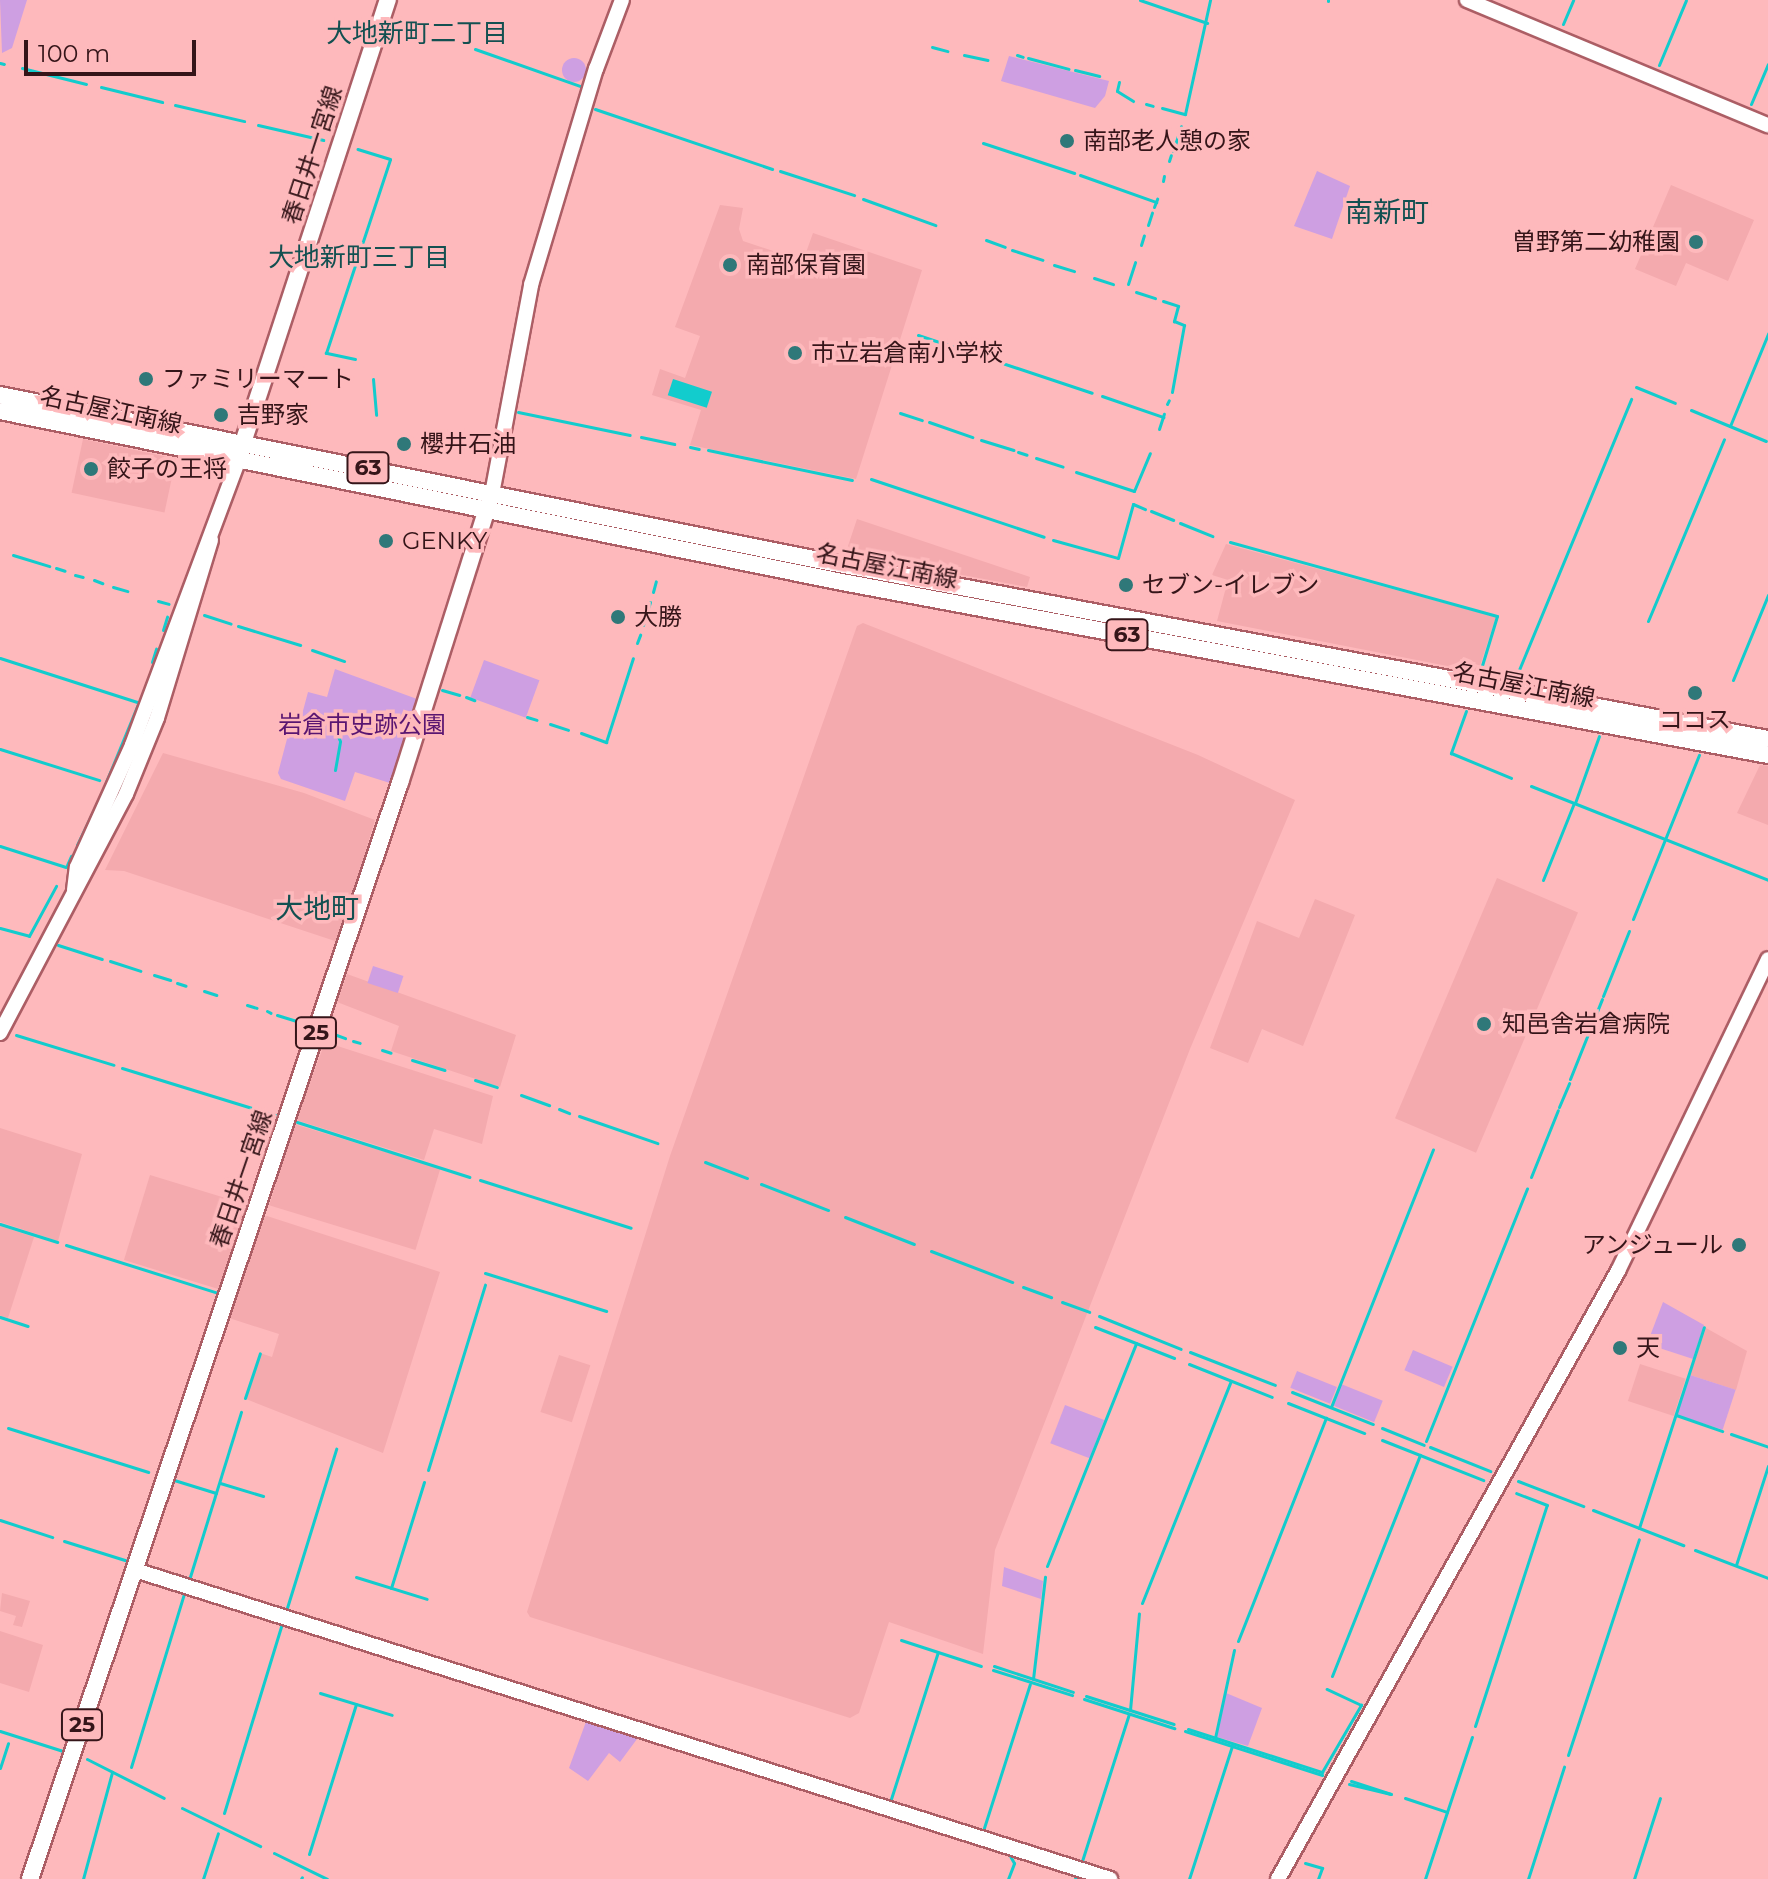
<!DOCTYPE html>
<html>
<head>
<meta charset="utf-8">
<style>
	body { margin:0 }
	#map { position:relative; width:1768px; height:1879px; overflow:hidden; background:#feb9bc; font-family:Montserrat,"Noto Sans JP",sans-serif }
	div>[style] { position:absolute }
	.built>* { inset:0; background:#f4aaae; transform-origin:0 0 }
	.green>* { inset:0; background:#ce9fe2; transform-origin:0 0 }
	.round { border-radius:50% }
	.water>* { inset:0; background:#12cccd; transform-origin:0 0 }
	.stream>* { height:3px; margin:-1.5px; padding:0 1.5px; transform-origin:1.5px; border-radius:1.5px; background:#12cccd }
	.roads { filter:drop-shadow(2px 0 #ac5e65) drop-shadow(-2px 0 #ac5e65) drop-shadow(0 2px #ac5e65) drop-shadow(0 -2px #ac5e65) }
	.tertiary>* { height:14px; margin:-7px; padding:0 7px; transform-origin:7px; border-radius:7px; background:#fff }
	.primary>* { height:16px; margin:-8px; padding:0 8px; transform-origin:8px; border-radius:8px; background:#fff }
	.dots>* { width:22px; height:22px; translate:-50% -50%; box-sizing:border-box; border:4px solid #feb9bc; border-radius:50% }
	span { translate:-50% -50%; white-space:nowrap; text-align:center; line-height:1.15; -webkit-text-stroke:7px #feb9bc; paint-order:stroke }
	.shield-label span { padding:2px 6px; background:#feb9bc; border:2px solid; border-radius:6px; -webkit-text-stroke-width:0 }
	.shield-label { font-size:22px; color:#351519; font-weight:700 }
	.poi-label { font-size:24px; color:#351519 }
	.left { translate:0 -50%; text-align:left }
	.right { translate:-100% -50%; text-align:right }
	.street-label { font-size:24px; color:#351519 }
	.park-label { font-size:24px; color:#591571 }
	.neighbourhood-label { font-size:26px; color:#135051 }
	.quarter-label { font-size:28px; color:#135051 }
	.scale { position:absolute; left:24px; top:40px; width:172px; height:36px; box-sizing:border-box; border:4px solid #351519; border-top:0; padding-left:10px; font-size:24px; line-height:28px; white-space:nowrap; color:#351519; -webkit-text-stroke:6px #feb9bc; paint-order:stroke }
</style>
</head>
<body>
<div id="map">
	<div class="built">
		<div style="clip-path:polygon(1671px 185px,1754px 220px,1728px 281px,1686px 263px,1676px 286px,1635px 269px)"></div>
		<div style="clip-path:polygon(720px 205px,743px 208px,739px 229px,743px 241px,803px 261px,813px 233px,922px 270px,856px 479px,690px 445px,701px 410px,652px 395px,660px 369px,685px 378px,700px 336px,675px 327px)"></div>
		<div style="left:83px;top:439px;width:95px;height:55px;rotate:12deg"></div>
		<div style="clip-path:polygon(857px 519px,1030px 577px,1027px 587px,853px 555px,848px 546px)"></div>
		<div style="clip-path:polygon(1226px 544px,1496px 617px,1478px 672px,1217px 621px,1228px 580px,1212px 575px)"></div>
		<div style="clip-path:polygon(863px 623px,1198px 755px,1295px 800px,1190px 1049px,995px 1550px,983px 1654px,889px 1622px,859px 1713px,850px 1718px,530px 1617px,527px 1612px,670px 1156px,857px 626px)"></div>
		<div style="clip-path:polygon(163px 753px,304px 793px,375px 820px,338px 942px,124px 871px,105px 870px)"></div>
		<div style="clip-path:polygon(1760px 765px,1768px 766px,1768px 825px,1737px 813px)"></div>
		<div style="left:1497px;top:878px;width:88px;height:261px;rotate:23deg"></div>
		<div style="clip-path:polygon(1315px 899px,1355px 915px,1303px 1046px,1262px 1029px,1248px 1063px,1210px 1048px,1257px 921px,1299px 938px)"></div>
		<div style="clip-path:polygon(347px 974px,516px 1035px,500px 1087px,391px 1051px,399px 1026px,337px 1002px)"></div>
		<div style="clip-path:polygon(325px 1042px,493px 1096px,482px 1144px,434px 1129px,424px 1160px,296px 1120px)"></div>
		<div style="left:294px;top:1124px;width:153px;height:85px;rotate:17deg"></div>
		<div style="clip-path:polygon(0 1128px,82px 1154px,58px 1241px,0 1222px)"></div>
		<div style="left:150px;top:1175px;width:102px;height:89px;rotate:17deg"></div>
		<div style="clip-path:polygon(267px 1216px,440px 1272px,383px 1453px,246px 1399px,260px 1353px,272px 1357px,279px 1334px,229px 1318px,262px 1218px)"></div>
		<div style="clip-path:polygon(0 1226px,34px 1237px,8px 1318px,0 1316px)"></div>
		<div style="clip-path:polygon(1706px 1328px,1747px 1351px,1736px 1390px,1690px 1375px)"></div>
		<div style="left:559px;top:1355px;width:33px;height:60px;rotate:18deg"></div>
		<div style="left:1640px;top:1364px;width:48px;height:39px;rotate:18deg"></div>
		<div style="clip-path:polygon(2px 1593px,30px 1601px,22px 1627px,13px 1625px,16px 1616px,0 1611px)"></div>
		<div style="clip-path:polygon(0 1631px,43px 1645px,29px 1692px,0 1683px)"></div>
	</div>
	<div class="green">
		<div style="clip-path:polygon(0 0,27px 0,12px 48px,2px 53px)"></div>
		<div style="clip-path:polygon(1009px 56px,1109px 81px,1105px 96px,1095px 108px,1001px 81px)"></div>
		<div class="round" style="left:562px;top:58px;width:24px;height:24px"></div>
		<div style="clip-path:polygon(1317px 171px,1350px 186px,1332px 239px,1294px 226px)"></div>
		<div style="left:484px;top:660px;width:59px;height:40px;rotate:20deg"></div>
		<div style="clip-path:polygon(335px 669px,417px 699px,390px 783px,355px 772px,345px 801px,281px 779px,278px 773px,292px 720px,300px 722px,308px 692px,327px 697px)"></div>
		<div style="left:373px;top:966px;width:32px;height:18px;rotate:18deg"></div>
		<div style="clip-path:polygon(1663px 1302px,1704px 1325px,1693px 1359px,1647px 1344px)"></div>
		<div style="left:1413px;top:1350px;width:43px;height:22px;rotate:23deg"></div>
		<div style="left:1297px;top:1371px;width:43px;height:18px;rotate:22deg"></div>
		<div style="left:1690px;top:1375px;width:48px;height:42px;rotate:18deg"></div>
		<div style="left:1341px;top:1384px;width:45px;height:23px;rotate:22deg"></div>
		<div style="left:1065px;top:1405px;width:42px;height:41px;rotate:21deg"></div>
		<div style="clip-path:polygon(1004px 1567px,1043px 1581px,1041px 1599px,1002px 1586px)"></div>
		<div style="clip-path:polygon(1226px 1693px,1262px 1708px,1248px 1746px,1217px 1737px)"></div>
		<div style="clip-path:polygon(587px 1719px,637px 1739px,620px 1762px,609px 1753px,588px 1781px,569px 1768px)"></div>
	</div>
	<div class="water">
		<div style="left:673px;top:379px;width:41px;height:17px;rotate:18deg"></div>
	</div>
	<div class="stream">
		<div style="left:1140px;top:0;width:71px;rotate:18.9deg"></div>
		<div style="left:1328px;top:1px;width:1px;rotate:-90deg"></div>
		<div style="left:1563px;top:24px;width:26px;rotate:-67deg"></div>
		<div style="left:932px;top:47px;width:16px;rotate:15deg"></div>
		<div style="left:475px;top:49px;width:114px;rotate:19.4deg"></div>
		<div style="left:964px;top:55px;width:24px;rotate:12deg"></div>
		<div style="left:1017px;top:55px;width:6px;rotate:18deg"></div>
		<div style="left:1028px;top:58px;width:42px;rotate:15deg"></div>
		<div style="left:0;top:63px;width:4px;rotate:14deg"></div>
		<div style="left:1659px;top:65px;width:70px;rotate:-67.4deg"></div>
		<div style="left:22px;top:68px;width:66px;rotate:14deg"></div>
		<div style="left:1075px;top:70px;width:25px;rotate:14deg"></div>
		<div style="left:1119px;top:82px;width:9px;rotate:103deg"></div>
		<div style="left:1117px;top:91px;width:19px;rotate:32deg"></div>
		<div style="left:101px;top:87px;width:63px;rotate:13.8deg"></div>
		<div style="left:1146px;top:104px;width:7px;rotate:16deg"></div>
		<div style="left:1751px;top:104px;width:43px;rotate:-67deg"></div>
		<div style="left:175px;top:105px;width:71px;rotate:13.1deg"></div>
		<div style="left:1162px;top:108px;width:24px;rotate:15deg"></div>
		<div style="left:1185px;top:114px;width:117px;rotate:-77.6deg"></div>
		<div style="left:595px;top:109px;width:187px;rotate:18.7deg"></div>
		<div style="left:258px;top:125px;width:67px;rotate:13deg"></div>
		<div style="left:983px;top:143px;width:96px;rotate:18.2deg"></div>
		<div style="left:1173px;top:151px;width:26px;rotate:-72deg"></div>
		<div style="left:1169px;top:161px;width:6px;rotate:-72deg"></div>
		<div style="left:780px;top:171px;width:78px;rotate:18deg"></div>
		<div style="left:1080px;top:175px;width:81px;rotate:19.6deg"></div>
		<div style="left:1163px;top:181px;width:5px;rotate:-79deg"></div>
		<div style="left:863px;top:199px;width:77px;rotate:19.9deg"></div>
		<div style="left:1154px;top:207px;width:9px;rotate:-69deg"></div>
		<div style="left:1148px;top:225px;width:13px;rotate:-72deg"></div>
		<div style="left:986px;top:240px;width:20px;rotate:20deg"></div>
		<div style="left:1141px;top:245px;width:10px;rotate:-73deg"></div>
		<div style="left:1012px;top:250px;width:32px;rotate:18deg"></div>
		<div style="left:1054px;top:265px;width:21px;rotate:17deg"></div>
		<div style="left:1094px;top:278px;width:20px;rotate:18deg"></div>
		<div style="left:1128px;top:284px;width:23px;rotate:-72deg"></div>
		<div style="left:1136px;top:292px;width:20px;rotate:18deg"></div>
		<div style="left:1163px;top:301px;width:16px;rotate:18deg"></div>
		<div style="left:1178px;top:306px;width:16px;rotate:105deg"></div>
		<div style="left:1174px;top:321px;width:11px;rotate:22deg"></div>
		<div style="left:1184px;top:325px;width:68px;rotate:100.2deg"></div>
		<div style="left:918px;top:335px;width:183px;rotate:18.4deg"></div>
		<div style="left:355px;top:359px;width:30px;rotate:-168deg"></div>
		<div style="left:326px;top:353px;width:204px;rotate:-71.7deg"></div>
		<div style="left:390px;top:159px;width:34px;rotate:-163deg"></div>
		<div style="left:373px;top:379px;width:36px;rotate:85deg"></div>
		<div style="left:1636px;top:387px;width:42px;rotate:22.3deg"></div>
		<div style="left:1102px;top:396px;width:65px;rotate:19deg"></div>
		<div style="left:1167px;top:404px;width:4px;rotate:-63deg"></div>
		<div style="left:1691px;top:410px;width:81px;rotate:22.5deg"></div>
		<div style="left:518px;top:412px;width:114px;rotate:11.6deg"></div>
		<div style="left:900px;top:413px;width:23px;rotate:18deg"></div>
		<div style="left:929px;top:422px;width:46px;rotate:19.2deg"></div>
		<div style="left:1730px;top:426px;width:100px;rotate:-67.6deg"></div>
		<div style="left:1159px;top:429px;width:16px;rotate:-72deg"></div>
		<div style="left:641px;top:437px;width:34px;rotate:12deg"></div>
		<div style="left:981px;top:440px;width:34px;rotate:17deg"></div>
		<div style="left:690px;top:447px;width:9px;rotate:13deg"></div>
		<div style="left:708px;top:450px;width:147px;rotate:11.8deg"></div>
		<div style="left:1018px;top:452px;width:9px;rotate:18deg"></div>
		<div style="left:1036px;top:458px;width:28px;rotate:18deg"></div>
		<div style="left:1076px;top:472px;width:61px;rotate:18.1deg"></div>
		<div style="left:1134px;top:491px;width:41px;rotate:-67.2deg"></div>
		<div style="left:871px;top:479px;width:182px;rotate:18.5deg"></div>
		<div style="left:1151px;top:511px;width:24px;rotate:22deg"></div>
		<div style="left:1180px;top:523px;width:35px;rotate:22deg"></div>
		<div style="left:1053px;top:540px;width:67px;rotate:15.5deg"></div>
		<div style="left:1118px;top:558px;width:56px;rotate:-74.5deg"></div>
		<div style="left:1133px;top:504px;width:13px;rotate:23deg"></div>
		<div style="left:1230px;top:542px;width:277px;rotate:15.5deg"></div>
		<div style="left:1497px;top:616px;width:59px;rotate:106.9deg"></div>
		<div style="left:13px;top:555px;width:38px;rotate:17deg"></div>
		<div style="left:56px;top:568px;width:9px;rotate:18deg"></div>
		<div style="left:75px;top:575px;width:8px;rotate:14deg"></div>
		<div style="left:94px;top:580px;width:9px;rotate:21deg"></div>
		<div style="left:113px;top:587px;width:15px;rotate:16deg"></div>
		<div style="left:653px;top:592px;width:11px;rotate:-75deg"></div>
		<div style="left:158px;top:601px;width:11px;rotate:15deg"></div>
		<div style="left:204px;top:615px;width:28px;rotate:18deg"></div>
		<div style="left:1648px;top:621px;width:197px;rotate:-67.3deg"></div>
		<div style="left:643px;top:625px;width:24px;rotate:-73deg"></div>
		<div style="left:238px;top:626px;width:65px;rotate:17deg"></div>
		<div style="left:163px;top:630px;width:14px;rotate:-73deg"></div>
		<div style="left:637px;top:643px;width:9px;rotate:-69deg"></div>
		<div style="left:312px;top:650px;width:34px;rotate:19deg"></div>
		<div style="left:0;top:658px;width:144px;rotate:17.8deg"></div>
		<div style="left:152px;top:662px;width:14px;rotate:-73deg"></div>
		<div style="left:1516px;top:677px;width:301px;rotate:-67.5deg"></div>
		<div style="left:1733px;top:680px;width:92px;rotate:-67.6deg"></div>
		<div style="left:442px;top:690px;width:18px;rotate:16deg"></div>
		<div style="left:466px;top:697px;width:9px;rotate:21deg"></div>
		<div style="left:1466px;top:711px;width:45px;rotate:109.7deg"></div>
		<div style="left:1451px;top:753px;width:65px;rotate:22.6deg"></div>
		<div style="left:527px;top:717px;width:10px;rotate:17deg"></div>
		<div style="left:550px;top:724px;width:19px;rotate:18deg"></div>
		<div style="left:581px;top:733px;width:27px;rotate:20deg"></div>
		<div style="left:606px;top:742px;width:88px;rotate:-72.2deg"></div>
		<div style="left:0;top:749px;width:104px;rotate:17.4deg"></div>
		<div style="left:335px;top:770px;width:29px;rotate:-80deg"></div>
		<div style="left:340px;top:741px;width:12px;rotate:-114deg"></div>
		<div style="left:106px;top:782px;width:84px;rotate:-67.7deg"></div>
		<div style="left:1531px;top:786px;width:255px;rotate:21.6deg"></div>
		<div style="left:1575px;top:803px;width:71px;rotate:-70.3deg"></div>
		<div style="left:77px;top:845px;width:55px;rotate:-64.4deg"></div>
		<div style="left:0;top:846px;width:69px;rotate:17.7deg"></div>
		<div style="left:67px;top:865px;width:10px;rotate:-66deg"></div>
		<div style="left:1543px;top:880px;width:83px;rotate:-68.1deg"></div>
		<div style="left:1633px;top:919px;width:177px;rotate:-68.1deg"></div>
		<div style="left:0;top:928px;width:30px;rotate:15deg"></div>
		<div style="left:29px;top:936px;width:57px;rotate:-61.6deg"></div>
		<div style="left:58px;top:945px;width:46px;rotate:17.7deg"></div>
		<div style="left:110px;top:961px;width:32px;rotate:18deg"></div>
		<div style="left:154px;top:975px;width:17px;rotate:17deg"></div>
		<div style="left:177px;top:983px;width:9px;rotate:18deg"></div>
		<div style="left:204px;top:991px;width:13px;rotate:18deg"></div>
		<div style="left:1603px;top:996px;width:70px;rotate:-68.2deg"></div>
		<div style="left:247px;top:1005px;width:10px;rotate:17deg"></div>
		<div style="left:267px;top:1011px;width:4px;rotate:27deg"></div>
		<div style="left:277px;top:1015px;width:34px;rotate:17deg"></div>
		<div style="left:331px;top:1033px;width:15px;rotate:20deg"></div>
		<div style="left:16px;top:1035px;width:102px;rotate:17deg"></div>
		<div style="left:353px;top:1041px;width:7px;rotate:16deg"></div>
		<div style="left:382px;top:1050px;width:9px;rotate:18deg"></div>
		<div style="left:412px;top:1060px;width:34px;rotate:17deg"></div>
		<div style="left:122px;top:1068px;width:163px;rotate:17.1deg"></div>
		<div style="left:1570px;top:1079px;width:86px;rotate:-68.2deg"></div>
		<div style="left:475px;top:1080px;width:23px;rotate:18deg"></div>
		<div style="left:521px;top:1095px;width:30px;rotate:20deg"></div>
		<div style="left:1559px;top:1107px;width:26px;rotate:-67deg"></div>
		<div style="left:559px;top:1109px;width:11px;rotate:22deg"></div>
		<div style="left:579px;top:1116px;width:83px;rotate:19.1deg"></div>
		<div style="left:297px;top:1122px;width:181px;rotate:17.7deg"></div>
		<div style="left:705px;top:1162px;width:45px;rotate:20.9deg"></div>
		<div style="left:1531px;top:1177px;width:72px;rotate:-68.1deg"></div>
		<div style="left:480px;top:1180px;width:158px;rotate:17.6deg"></div>
		<div style="left:761px;top:1184px;width:72px;rotate:21.2deg"></div>
		<div style="left:845px;top:1217px;width:74px;rotate:21.4deg"></div>
		<div style="left:0;top:1224px;width:60px;rotate:17.5deg"></div>
		<div style="left:66px;top:1245px;width:159px;rotate:17.5deg"></div>
		<div style="left:931px;top:1251px;width:87px;rotate:20.9deg"></div>
		<div style="left:485px;top:1273px;width:127px;rotate:17.4deg"></div>
		<div style="left:1023px;top:1287px;width:30px;rotate:20deg"></div>
		<div style="left:1062px;top:1302px;width:29px;rotate:20deg"></div>
		<div style="left:1099px;top:1316px;width:88px;rotate:21.9deg"></div>
		<div style="left:0;top:1317px;width:29px;rotate:18deg"></div>
		<div style="left:1095px;top:1327px;width:85px;rotate:21.4deg"></div>
		<div style="left:1190px;top:1352px;width:91px;rotate:21.2deg"></div>
		<div style="left:1189px;top:1364px;width:89px;rotate:21.7deg"></div>
		<div style="left:1292px;top:1392px;width:87px;rotate:21.6deg"></div>
		<div style="left:245px;top:1398px;width:47px;rotate:-71.6deg"></div>
		<div style="left:1288px;top:1403px;width:82px;rotate:21.5deg"></div>
		<div style="left:1331px;top:1407px;width:277px;rotate:-68.4deg"></div>
		<div style="left:1676px;top:1415px;width:49px;rotate:19.2deg"></div>
		<div style="left:8px;top:1428px;width:147px;rotate:17.4deg"></div>
		<div style="left:1382px;top:1428px;width:45px;rotate:22deg"></div>
		<div style="left:1731px;top:1434px;width:39px;rotate:19deg"></div>
		<div style="left:1382px;top:1440px;width:109px;rotate:21.6deg"></div>
		<div style="left:1426px;top:1441px;width:272px;rotate:-68.2deg"></div>
		<div style="left:1430px;top:1447px;width:65px;rotate:21.8deg"></div>
		<div style="left:428px;top:1470px;width:194px;rotate:-72.9deg"></div>
		<div style="left:174px;top:1480px;width:44px;rotate:17.2deg"></div>
		<div style="left:1518px;top:1481px;width:70px;rotate:21deg"></div>
		<div style="left:220px;top:1483px;width:45px;rotate:16.8deg"></div>
		<div style="left:1593px;top:1510px;width:97px;rotate:21.3deg"></div>
		<div style="left:0;top:1520px;width:55px;rotate:18.1deg"></div>
		<div style="left:1639px;top:1528px;width:211px;rotate:-72.1deg"></div>
		<div style="left:64px;top:1541px;width:67px;rotate:17.4deg"></div>
		<div style="left:1695px;top:1550px;width:78px;rotate:21deg"></div>
		<div style="left:1736px;top:1565px;width:104px;rotate:-72.1deg"></div>
		<div style="left:1047px;top:1566px;width:240px;rotate:-68.2deg"></div>
		<div style="left:356px;top:1577px;width:74px;rotate:17.2deg"></div>
		<div style="left:189px;top:1580px;width:176px;rotate:-72.8deg"></div>
		<div style="left:391px;top:1588px;width:111px;rotate:-72.7deg"></div>
		<div style="left:1142px;top:1603px;width:239px;rotate:-68.2deg"></div>
		<div style="left:286px;top:1611px;width:170px;rotate:-72.8deg"></div>
		<div style="left:901px;top:1640px;width:84px;rotate:18deg"></div>
		<div style="left:1238px;top:1641px;width:240px;rotate:-68.5deg"></div>
		<div style="left:994px;top:1666px;width:83px;rotate:18.2deg"></div>
		<div style="left:993px;top:1670px;width:83px;rotate:17.6deg"></div>
		<div style="left:1332px;top:1676px;width:238px;rotate:-68.3deg"></div>
		<div style="left:1033px;top:1679px;width:103px;rotate:-83.3deg"></div>
		<div style="left:320px;top:1693px;width:75px;rotate:17deg"></div>
		<div style="left:1086px;top:1696px;width:92px;rotate:17.7deg"></div>
		<div style="left:1084px;top:1699px;width:95px;rotate:17.9deg"></div>
		<div style="left:1130px;top:1710px;width:97px;rotate:-84.7deg"></div>
		<div style="left:1475px;top:1726px;width:232px;rotate:-72deg"></div>
		<div style="left:1547px;top:1505px;width:33px;rotate:-159deg"></div>
		<div style="left:1188px;top:1729px;width:141px;rotate:17.8deg"></div>
		<div style="left:1322px;top:1772px;width:78px;rotate:-59.8deg"></div>
		<div style="left:1361px;top:1705px;width:38px;rotate:-155deg"></div>
		<div style="left:0;top:1731px;width:66px;rotate:17.6deg"></div>
		<div style="left:1185px;top:1731px;width:144px;rotate:17.8deg"></div>
		<div style="left:1215px;top:1738px;width:90px;rotate:-77.8deg"></div>
		<div style="left:1568px;top:1755px;width:227px;rotate:-71.8deg"></div>
		<div style="left:87px;top:1759px;width:86px;rotate:26.9deg"></div>
		<div style="left:131px;top:1767px;width:181px;rotate:-73deg"></div>
		<div style="left:0;top:1768px;width:26px;rotate:-72deg"></div>
		<div style="left:1351px;top:1781px;width:42px;rotate:18deg"></div>
		<div style="left:1349px;top:1784px;width:43px;rotate:13.4deg"></div>
		<div style="left:1405px;top:1798px;width:44px;rotate:18.4deg"></div>
		<div style="left:1447px;top:1812px;width:71px;rotate:108.2deg"></div>
		<div style="left:890px;top:1802px;width:157px;rotate:-72.3deg"></div>
		<div style="left:182px;top:1808px;width:87px;rotate:26deg"></div>
		<div style="left:1447px;top:1812px;width:79px;rotate:-71.6deg"></div>
		<div style="left:224px;top:1813px;width:199px;rotate:-73deg"></div>
		<div style="left:983px;top:1831px;width:154px;rotate:-72.3deg"></div>
		<div style="left:274px;top:1853px;width:59px;rotate:26.1deg"></div>
		<div style="left:309px;top:1854px;width:157px;rotate:-72.6deg"></div>
		<div style="left:1082px;top:1861px;width:154px;rotate:-72.3deg"></div>
		<div style="left:1305px;top:1863px;width:18px;rotate:16deg"></div>
		<div style="left:1322px;top:1868px;width:12px;rotate:110deg"></div>
		<div style="left:83px;top:1879px;width:111px;rotate:-74.8deg"></div>
		<div style="left:203px;top:1879px;width:48px;rotate:-71.9deg"></div>
		<div style="left:301px;top:1879px;width:2px;rotate:-63deg"></div>
		<div style="left:1008px;top:1879px;width:17px;rotate:-69deg"></div>
		<div style="left:1014px;top:1863px;width:10px;rotate:-119deg"></div>
		<div style="left:1075px;top:1879px;width:2px;rotate:-63deg"></div>
		<div style="left:1189px;top:1879px;width:140px;rotate:-72.1deg"></div>
		<div style="left:1528px;top:1879px;width:118px;rotate:-72.2deg"></div>
		<div style="left:1634px;top:1879px;width:85px;rotate:-72.2deg"></div>
	</div>
	<div class="roads">
		<div class="tertiary">
			<div style="left:1467px;top:0;width:326px;rotate:22.6deg"></div>
			<div style="left:492px;top:494px;width:213px;rotate:-79.4deg"></div>
			<div style="left:531px;top:285px;width:226px;rotate:-73.3deg"></div>
			<div style="left:596px;top:69px;width:74px;rotate:-69.4deg"></div>
			<div style="left:74px;top:890px;width:23px;rotate:-83deg"></div>
			<div style="left:77px;top:867px;width:134px;rotate:-65.7deg"></div>
			<div style="left:132px;top:745px;width:303px;rotate:-69.5deg"></div>
			<div style="left:0;top:1033px;width:270px;rotate:-62.2deg"></div>
			<div style="left:126px;top:794px;width:82px;rotate:-67.8deg"></div>
			<div style="left:157px;top:718px;width:186px;rotate:-73.1deg"></div>
			<div style="left:135px;top:1570px;width:1023px;rotate:17.58deg"></div>
			<div style="left:1278px;top:1879px;width:697px;rotate:-60.79deg"></div>
			<div style="left:1618px;top:1271px;width:346px;rotate:-64.3deg"></div>
		</div>
		<div class="primary">
			<div style="left:0;top:395px;width:840px;rotate:11.4deg"></div>
			<div style="left:823px;top:561px;width:962px;rotate:10.67deg"></div>
			<div style="left:0;top:411px;width:859px;rotate:11.48deg"></div>
			<div style="left:842px;top:582px;width:942px;rotate:10.58deg"></div>
			<div style="left:240px;top:452px;width:476px;rotate:-71.9deg"></div>
			<div style="left:30px;top:1879px;width:1157px;rotate:-71.35deg"></div>
			<div style="left:400px;top:783px;width:297px;rotate:-72.4deg"></div>
		</div>
	</div>
	<div class="dots">
		<div style="left:1067px;top:141px;background:#2f7879"></div>
		<div style="left:1696px;top:242px;background:#2f7879"></div>
		<div style="left:730px;top:265px;background:#2f7879"></div>
		<div style="left:795px;top:353px;background:#2f7879"></div>
		<div style="left:146px;top:379px;background:#2f7879"></div>
		<div style="left:221px;top:415px;background:#2f7879"></div>
		<div style="left:404px;top:444px;background:#2f7879"></div>
		<div style="left:91px;top:469px;background:#2f7879"></div>
		<div style="left:386px;top:541px;background:#2f7879"></div>
		<div style="left:1126px;top:585px;background:#2f7879"></div>
		<div style="left:618px;top:617px;background:#2f7879"></div>
		<div style="left:1695px;top:693px;background:#2f7879"></div>
		<div style="left:1484px;top:1024px;background:#2f7879"></div>
		<div style="left:1739px;top:1245px;background:#2f7879"></div>
		<div style="left:1620px;top:1348px;background:#2f7879"></div>
	</div>
	<div class="shield-label">
		<span style="left:368px;top:468px">63</span>
		<span style="left:1127px;top:635px">63</span>
		<span style="left:316px;top:1033px">25</span>
		<span style="left:82px;top:1725px">25</span>
	</div>
	<div class="poi-label">
		<span class="left" style="left:1083px;top:141px">南部老人憩の家</span>
		<span class="right" style="left:1680px;top:242px">曽野第二幼稚園</span>
		<span class="left" style="left:746px;top:265px">南部保育園</span>
		<span class="left" style="left:811px;top:353px">市立岩倉南小学校</span>
		<span class="left" style="left:162px;top:379px">ファミリーマート</span>
		<span class="left" style="left:237px;top:415px">吉野家</span>
		<span class="left" style="left:420px;top:444px">櫻井石油</span>
		<span class="left" style="left:107px;top:469px">餃子の王将</span>
		<span class="left" style="left:402px;top:541px">GENKY</span>
		<span class="left" style="left:1142px;top:585px">セブン-イレブン</span>
		<span class="left" style="left:634px;top:617px">大勝</span>
		<span style="left:1695px;top:720px">ココス</span>
		<span class="left" style="left:1502px;top:1024px">知邑舎岩倉病院</span>
		<span class="right" style="left:1723px;top:1245px">アンジュール</span>
		<span class="left" style="left:1636px;top:1348px">天</span>
	</div>
	<div class="street-label">
		<span style="left:312px;top:155px;rotate:-72deg">春日井一宮線</span>
		<span style="left:111px;top:410px;rotate:12deg">名古屋江南線</span>
		<span style="left:887px;top:566px;rotate:11deg">名古屋江南線</span>
		<span style="left:1524px;top:685px;rotate:11deg">名古屋江南線</span>
		<span style="left:241px;top:1179px;rotate:-71deg">春日井一宮線</span>
	</div>
	<div class="park-label">
		<span style="left:362px;top:725px">岩倉市史跡公園</span>
	</div>
	<div class="neighbourhood-label">
		<span style="left:417px;top:34px">大地新町二丁目</span>
		<span style="left:359px;top:258px">大地新町三丁目</span>
	</div>
	<div class="quarter-label">
		<span style="left:1387px;top:212px">南新町</span>
		<span style="left:317px;top:908px">大地町</span>
	</div>
	<div class="scale">100 m</div>
</div>
</body>
</html>
